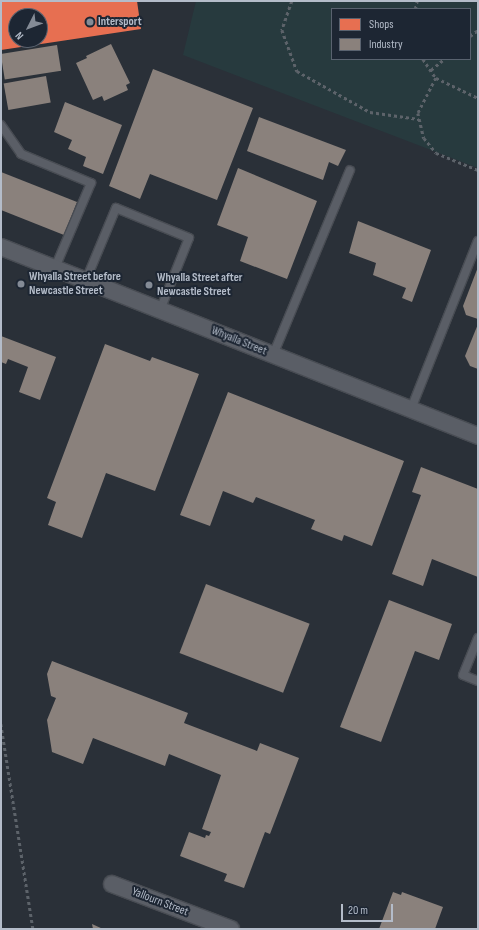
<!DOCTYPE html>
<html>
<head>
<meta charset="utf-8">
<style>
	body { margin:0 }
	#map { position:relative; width:479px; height:930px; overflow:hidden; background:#2a3038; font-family:"Sofia Sans Condensed",sans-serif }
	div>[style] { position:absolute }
	.green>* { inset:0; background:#273a3e }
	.shops>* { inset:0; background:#e76f51 }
	.industry>* { inset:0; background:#8a817c; transform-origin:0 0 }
	.path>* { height:2.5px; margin-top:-1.25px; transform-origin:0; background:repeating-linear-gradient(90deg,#5d636a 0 3px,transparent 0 6px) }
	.roads { filter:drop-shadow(1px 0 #484c53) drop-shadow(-1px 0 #484c53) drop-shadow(0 1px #484c53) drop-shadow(0 -1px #484c53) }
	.lane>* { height:8px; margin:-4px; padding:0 4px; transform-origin:4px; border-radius:4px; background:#5a5e66 }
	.street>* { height:16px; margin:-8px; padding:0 8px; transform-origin:8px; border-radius:8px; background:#5a5e66 }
	.dots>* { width:11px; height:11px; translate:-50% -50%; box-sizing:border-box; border:2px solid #1d2633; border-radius:50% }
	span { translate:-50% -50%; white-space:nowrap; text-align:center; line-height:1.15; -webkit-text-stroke:4px #1d2633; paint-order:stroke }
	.poi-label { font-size:12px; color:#b4bcc9; font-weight:700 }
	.left { translate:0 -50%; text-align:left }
	.street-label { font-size:12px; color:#b4bcc9 }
	.frame { position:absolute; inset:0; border:2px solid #b4bcc9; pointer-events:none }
	.legend { position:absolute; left:331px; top:8px; width:140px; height:52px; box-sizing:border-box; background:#1d2633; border:1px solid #59626f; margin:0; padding:5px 7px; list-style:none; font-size:12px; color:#b4bcc9 }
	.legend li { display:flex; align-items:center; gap:8px; height:20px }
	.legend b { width:20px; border:1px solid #59626f }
	.north { position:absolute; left:8px; top:8px; width:40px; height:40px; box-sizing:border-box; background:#1d2633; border:1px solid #59626f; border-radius:50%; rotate:228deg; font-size:11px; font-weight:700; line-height:16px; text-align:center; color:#b4bcc9 }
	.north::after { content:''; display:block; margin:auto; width:14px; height:18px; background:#848b96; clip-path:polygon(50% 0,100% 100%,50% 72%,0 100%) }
	.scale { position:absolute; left:341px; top:904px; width:52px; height:18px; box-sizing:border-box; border:2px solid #b4bcc9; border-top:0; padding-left:5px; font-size:12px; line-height:14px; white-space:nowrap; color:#b4bcc9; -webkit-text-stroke:3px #1d2633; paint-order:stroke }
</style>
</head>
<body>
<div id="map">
	<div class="green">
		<div style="clip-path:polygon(evenodd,196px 1px,478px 1px,478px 168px,183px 55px,196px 1px,332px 9px,470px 9px,470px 59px,332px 59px,332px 9px)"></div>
	</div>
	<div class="shops">
		<div style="clip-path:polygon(evenodd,1px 1px,137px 1px,141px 29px,1px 50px,1px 1px,16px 16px,40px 16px,40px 40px,16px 40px,16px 16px)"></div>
	</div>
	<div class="industry">
		<div style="clip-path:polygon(111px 44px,130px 83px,126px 85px,128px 90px,104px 101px,102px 96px,93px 100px,76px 63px,87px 58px,86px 56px)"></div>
		<div style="left:57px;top:45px;width:26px;height:57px;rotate:81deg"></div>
		<div style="clip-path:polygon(153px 69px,253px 108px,217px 200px,150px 174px,140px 199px,109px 186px)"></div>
		<div style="left:46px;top:76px;width:27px;height:43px;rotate:80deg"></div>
		<div style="clip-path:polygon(65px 102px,122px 125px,103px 174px,83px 166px,86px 157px,68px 149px,72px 140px,54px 132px)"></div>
		<div style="clip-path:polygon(259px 117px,346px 150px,338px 166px,329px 162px,323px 180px,247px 151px)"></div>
		<div style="clip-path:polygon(238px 168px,317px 201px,287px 279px,240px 261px,248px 237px,217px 225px)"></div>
		<div style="clip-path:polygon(1px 172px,77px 202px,64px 235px,1px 210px)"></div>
		<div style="clip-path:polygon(358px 221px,431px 250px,412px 302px,402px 298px,406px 288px,373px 275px,376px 263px,349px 253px)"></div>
		<div style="clip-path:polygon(478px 267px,478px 319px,466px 315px,463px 306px)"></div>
		<div style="clip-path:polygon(478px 324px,478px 369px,470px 366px,465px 356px)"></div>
		<div style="clip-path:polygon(1px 336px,56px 357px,40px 400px,19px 392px,28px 367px,8px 359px,6px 364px,1px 362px)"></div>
		<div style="clip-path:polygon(105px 344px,150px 361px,152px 357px,199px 374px,155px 491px,106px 473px,82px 538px,48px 525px,56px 502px,47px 498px)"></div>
		<div style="clip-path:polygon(228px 392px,404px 461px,372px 546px,344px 535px,342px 541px,311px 529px,315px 520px,256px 497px,253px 503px,223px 491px,210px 526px,180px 515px)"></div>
		<div style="clip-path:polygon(421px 467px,478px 489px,478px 577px,432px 559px,423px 586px,392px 574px,421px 495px,412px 492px)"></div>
		<div style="left:206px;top:584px;width:111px;height:74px;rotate:21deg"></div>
		<div style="clip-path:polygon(389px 600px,452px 624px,439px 660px,415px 651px,381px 742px,340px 727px)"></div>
		<div style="clip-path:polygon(52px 661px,188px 713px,184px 723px,257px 751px,260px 743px,299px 758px,270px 834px,265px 832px,244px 888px,224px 881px,227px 874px,180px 856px,189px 832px,205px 838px,206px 835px,209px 836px,211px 832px,202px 829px,221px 775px,169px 754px,165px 766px,93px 738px,83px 764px,52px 752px,47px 720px,56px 698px,51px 696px,47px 674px)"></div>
		<div style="clip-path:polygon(393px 892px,401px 895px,402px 892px,443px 907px,435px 929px,379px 929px)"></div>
		<div style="clip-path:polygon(92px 924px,103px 929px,93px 929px)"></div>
	</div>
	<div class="path">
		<div style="left:292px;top:1px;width:31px;rotate:109deg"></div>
		<div style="left:282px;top:30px;width:44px;rotate:69.9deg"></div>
		<div style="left:297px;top:71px;width:84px;rotate:29.3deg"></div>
		<div style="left:370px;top:112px;width:49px;rotate:8.1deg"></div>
		<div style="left:415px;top:9px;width:8px;rotate:-76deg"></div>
		<div style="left:470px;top:36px;width:10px;rotate:-37deg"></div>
		<div style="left:423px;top:59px;width:23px;rotate:56deg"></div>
		<div style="left:436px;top:78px;width:47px;rotate:25.5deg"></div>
		<div style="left:431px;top:70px;width:17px;rotate:-40deg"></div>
		<div style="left:436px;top:78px;width:39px;rotate:117deg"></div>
		<div style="left:418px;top:113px;width:26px;rotate:77deg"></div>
		<div style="left:424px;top:138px;width:19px;rotate:51deg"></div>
		<div style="left:436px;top:153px;width:45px;rotate:22deg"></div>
		<div style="left:1px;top:724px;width:207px;rotate:81.1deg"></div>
	</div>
	<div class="roads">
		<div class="lane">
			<div style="left:1px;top:125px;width:35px;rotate:55deg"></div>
			<div style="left:21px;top:154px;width:76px;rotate:22.5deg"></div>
			<div style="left:91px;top:183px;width:92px;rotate:113deg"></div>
			<div style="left:86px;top:280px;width:78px;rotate:-67.4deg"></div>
			<div style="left:116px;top:208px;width:79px;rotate:22.3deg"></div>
			<div style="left:189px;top:238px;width:78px;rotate:111.9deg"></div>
			<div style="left:273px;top:355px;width:200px;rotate:-67.4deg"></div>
			<div style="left:411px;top:409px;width:181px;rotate:-68.3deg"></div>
			<div style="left:478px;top:638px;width:40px;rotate:112deg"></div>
			<div style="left:463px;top:675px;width:16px;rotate:22deg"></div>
		</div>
		<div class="street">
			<div style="left:1px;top:247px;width:513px;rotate:21.61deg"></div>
			<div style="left:112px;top:884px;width:127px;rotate:20.7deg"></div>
		</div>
	</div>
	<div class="dots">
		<div style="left:90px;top:22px;background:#848b96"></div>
		<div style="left:21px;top:284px;background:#848b96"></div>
		<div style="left:149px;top:285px;background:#848b96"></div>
	</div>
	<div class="poi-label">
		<span class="left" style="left:98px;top:22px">Intersport</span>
		<span class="left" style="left:29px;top:284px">Whyalla Street before<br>Newcastle Street</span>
		<span class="left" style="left:157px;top:285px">Whyalla Street after<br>Newcastle Street</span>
	</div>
	<div class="street-label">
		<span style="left:239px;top:341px;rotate:22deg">Whyalla Street</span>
		<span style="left:160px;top:902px;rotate:21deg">Yallourn Street</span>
	</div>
	<div class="frame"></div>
	<ul class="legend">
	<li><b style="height:11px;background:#e76f51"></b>Shops</li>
	<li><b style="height:11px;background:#8a817c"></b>Industry</li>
	</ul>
	<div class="north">N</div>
	<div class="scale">20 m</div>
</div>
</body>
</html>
